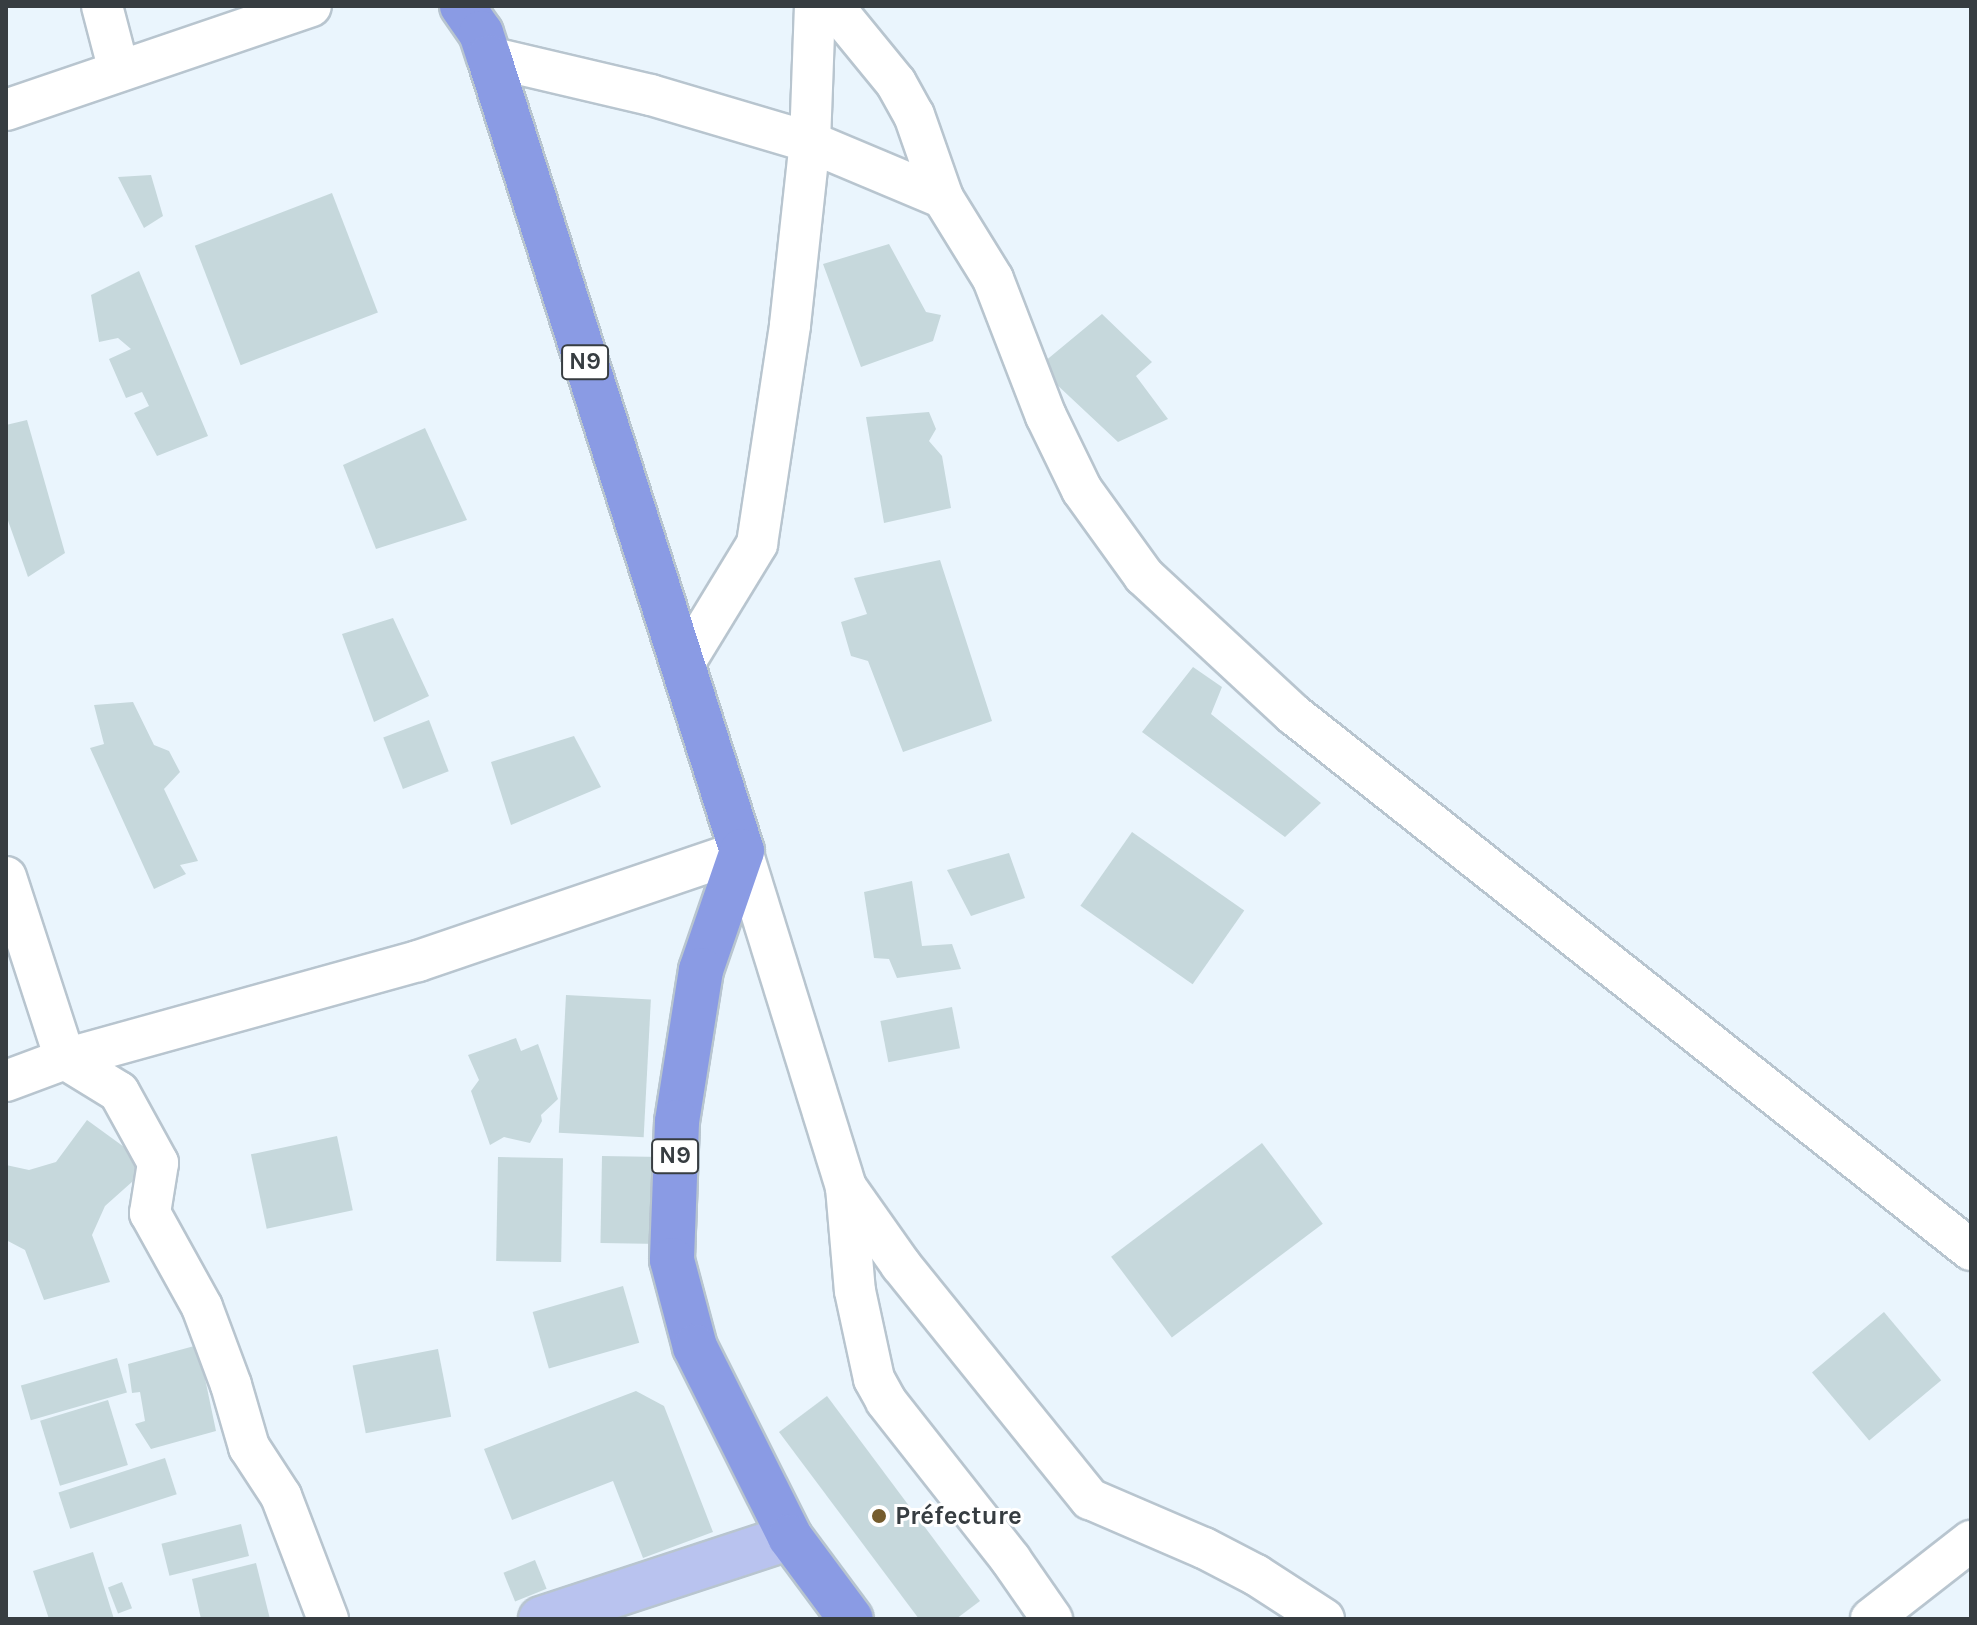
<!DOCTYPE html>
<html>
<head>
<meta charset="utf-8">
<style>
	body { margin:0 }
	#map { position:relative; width:1977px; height:1625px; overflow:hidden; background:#eaf5fd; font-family:Karla,sans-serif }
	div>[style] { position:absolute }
	.building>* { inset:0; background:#c6d8dc; transform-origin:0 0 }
	.roads { filter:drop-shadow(2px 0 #b8c5cf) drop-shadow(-2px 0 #b8c5cf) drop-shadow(0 2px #b8c5cf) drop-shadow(0 -2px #b8c5cf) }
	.minor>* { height:40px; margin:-20px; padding:0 20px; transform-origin:20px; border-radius:20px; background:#fff }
	.major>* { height:44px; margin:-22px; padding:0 22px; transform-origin:22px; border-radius:22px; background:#b9c3ef }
	.highway>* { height:44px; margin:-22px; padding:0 22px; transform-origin:22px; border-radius:22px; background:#8a9be4 }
	.dots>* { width:22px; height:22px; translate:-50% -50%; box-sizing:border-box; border:4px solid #fff; border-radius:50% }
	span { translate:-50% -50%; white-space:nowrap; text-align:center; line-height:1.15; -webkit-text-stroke:6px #fff; paint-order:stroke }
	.shield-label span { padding:2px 6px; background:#fff; border:2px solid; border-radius:6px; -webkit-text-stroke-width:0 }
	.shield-label { font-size:24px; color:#373d41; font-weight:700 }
	.poi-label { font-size:26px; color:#373d41; font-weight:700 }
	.left { translate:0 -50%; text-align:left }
	.frame { position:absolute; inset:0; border:8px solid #373d41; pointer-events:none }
</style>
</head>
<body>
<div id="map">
	<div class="building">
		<div style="clip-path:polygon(151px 175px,163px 216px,144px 228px,118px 177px)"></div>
		<div style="left:332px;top:193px;width:128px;height:147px;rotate:69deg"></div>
		<div style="clip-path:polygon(889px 244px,926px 312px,941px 315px,933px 341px,861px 367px,823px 264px)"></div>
		<div style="clip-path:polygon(139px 271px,208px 436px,157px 456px,134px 413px,149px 406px,142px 392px,126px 398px,109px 359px,131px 349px,118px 338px,99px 342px,91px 295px)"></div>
		<div style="clip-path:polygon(1102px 314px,1152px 362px,1136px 376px,1168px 419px,1118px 442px,1038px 367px)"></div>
		<div style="clip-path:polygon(929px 412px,936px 429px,929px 441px,942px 456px,951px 508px,884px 523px,866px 417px)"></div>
		<div style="clip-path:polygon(27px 420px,65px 553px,28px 577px,6px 515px,6px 425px)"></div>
		<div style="clip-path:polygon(425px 428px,467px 520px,376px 549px,343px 465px)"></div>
		<div style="clip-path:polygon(940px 560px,992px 721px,903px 752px,868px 661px,851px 656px,841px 622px,867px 614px,854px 578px)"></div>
		<div style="clip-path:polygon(393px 618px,429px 696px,374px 722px,342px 634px)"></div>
		<div style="clip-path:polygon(1193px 667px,1222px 687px,1211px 714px,1321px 803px,1285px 837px,1142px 732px)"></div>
		<div style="clip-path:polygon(133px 702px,154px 745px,169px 751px,180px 772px,164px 789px,198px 861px,180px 865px,186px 874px,154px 889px,90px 748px,104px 744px,94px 705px)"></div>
		<div style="left:429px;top:720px;width:55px;height:49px;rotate:69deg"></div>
		<div style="clip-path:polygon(574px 736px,601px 787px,511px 825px,491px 762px)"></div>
		<div style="left:1132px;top:832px;width:137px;height:90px;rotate:35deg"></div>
		<div style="clip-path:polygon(1009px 853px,1025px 898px,971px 916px,947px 870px)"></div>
		<div style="clip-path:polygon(912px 881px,922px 946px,952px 944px,961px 969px,897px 978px,889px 959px,874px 958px,864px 892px)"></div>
		<div style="left:566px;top:995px;width:85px;height:138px;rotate:3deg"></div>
		<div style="left:952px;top:1007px;width:42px;height:73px;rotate:79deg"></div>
		<div style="clip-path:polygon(516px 1038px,521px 1051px,538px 1044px,558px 1099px,541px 1115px,542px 1121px,530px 1143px,504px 1137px,490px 1145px,471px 1091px,479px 1080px,468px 1055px)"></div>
		<div style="clip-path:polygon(87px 1120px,142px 1160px,142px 1173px,105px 1206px,92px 1235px,110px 1282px,44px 1300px,25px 1250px,6px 1240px,6px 1165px,29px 1170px,56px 1162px)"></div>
		<div style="left:337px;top:1136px;width:76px;height:88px;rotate:78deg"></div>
		<div style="left:1262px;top:1143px;width:101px;height:189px;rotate:53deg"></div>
		<div style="left:602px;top:1156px;width:60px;height:87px;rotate:1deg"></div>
		<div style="left:498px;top:1157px;width:65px;height:104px;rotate:1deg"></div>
		<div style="left:623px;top:1286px;width:59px;height:94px;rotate:74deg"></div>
		<div style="left:1884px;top:1312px;width:89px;height:94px;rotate:50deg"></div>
		<div style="clip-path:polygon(198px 1345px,216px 1431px,151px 1449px,135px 1424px,145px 1421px,140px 1392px,132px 1393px,128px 1364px)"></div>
		<div style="left:438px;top:1349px;width:69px;height:87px;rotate:79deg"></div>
		<div style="left:117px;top:1358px;width:36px;height:100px;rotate:74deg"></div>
		<div style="clip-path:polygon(636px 1391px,664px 1406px,713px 1532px,643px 1558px,613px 1481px,512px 1520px,484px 1449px)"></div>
		<div style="clip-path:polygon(827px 1396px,980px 1601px,956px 1619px,919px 1619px,779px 1432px)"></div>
		<div style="left:108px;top:1400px;width:68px;height:71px;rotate:73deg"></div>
		<div style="left:165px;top:1458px;width:38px;height:112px;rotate:72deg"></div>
		<div style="left:241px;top:1524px;width:33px;height:82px;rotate:76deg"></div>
		<div style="clip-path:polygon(93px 1552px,114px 1619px,49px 1619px,33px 1571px)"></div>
		<div style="left:535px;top:1560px;width:31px;height:34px;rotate:68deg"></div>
		<div style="clip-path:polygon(256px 1563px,270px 1619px,201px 1619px,192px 1579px)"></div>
		<div style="left:122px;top:1582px;width:28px;height:15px;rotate:69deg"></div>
	</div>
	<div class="roads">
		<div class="minor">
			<div style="left:102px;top:6px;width:67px;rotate:75.3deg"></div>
			<div style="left:833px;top:6px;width:99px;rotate:50.7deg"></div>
			<div style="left:896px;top:83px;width:37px;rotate:61deg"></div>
			<div style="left:914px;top:115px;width:88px;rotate:70.7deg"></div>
			<div style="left:489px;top:57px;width:166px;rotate:13.2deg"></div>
			<div style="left:651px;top:95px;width:166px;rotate:16.5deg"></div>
			<div style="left:810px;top:142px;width:144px;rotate:22.8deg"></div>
			<div style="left:943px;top:198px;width:95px;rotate:58.3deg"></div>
			<div style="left:993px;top:279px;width:147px;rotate:68.9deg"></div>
			<div style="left:1046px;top:416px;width:82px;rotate:64.1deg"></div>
			<div style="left:1082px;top:490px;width:106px;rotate:54.2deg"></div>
			<div style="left:1144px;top:576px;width:203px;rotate:42.8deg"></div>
			<div style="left:1293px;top:714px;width:864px;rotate:38.33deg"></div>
			<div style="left:6px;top:110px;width:322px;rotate:-18.8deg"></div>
			<div style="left:682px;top:667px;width:144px;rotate:-58.6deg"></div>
			<div style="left:757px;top:544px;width:221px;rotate:-81.4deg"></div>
			<div style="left:790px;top:325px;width:184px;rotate:-83.8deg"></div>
			<div style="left:810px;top:142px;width:136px;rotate:-87.9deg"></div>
			<div style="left:6px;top:877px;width:191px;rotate:72deg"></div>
			<div style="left:65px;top:1059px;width:63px;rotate:31.4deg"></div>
			<div style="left:119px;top:1092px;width:81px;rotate:61.2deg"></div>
			<div style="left:158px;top:1163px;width:51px;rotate:99.1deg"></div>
			<div style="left:150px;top:1213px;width:107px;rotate:61deg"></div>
			<div style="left:202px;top:1307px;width:83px;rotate:69.6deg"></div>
			<div style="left:231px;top:1385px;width:65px;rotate:73.8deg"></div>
			<div style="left:249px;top:1447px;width:59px;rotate:56.9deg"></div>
			<div style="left:281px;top:1496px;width:132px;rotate:69.1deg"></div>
			<div style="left:6px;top:1081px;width:63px;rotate:-20.4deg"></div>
			<div style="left:65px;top:1059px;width:366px;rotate:-15.5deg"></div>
			<div style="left:418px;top:961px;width:342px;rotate:-18.8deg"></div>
			<div style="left:742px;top:851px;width:352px;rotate:72.8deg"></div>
			<div style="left:846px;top:1187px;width:95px;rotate:54.8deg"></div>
			<div style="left:901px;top:1265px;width:301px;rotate:51.1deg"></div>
			<div style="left:1090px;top:1499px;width:124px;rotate:23.3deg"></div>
			<div style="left:1204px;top:1548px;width:59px;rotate:27.4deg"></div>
			<div style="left:1256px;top:1575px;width:81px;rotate:32.9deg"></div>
			<div style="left:846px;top:1187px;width:104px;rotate:85.1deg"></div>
			<div style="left:855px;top:1291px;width:90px;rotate:77.8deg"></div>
			<div style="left:874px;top:1379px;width:25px;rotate:61deg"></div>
			<div style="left:886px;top:1401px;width:202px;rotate:51.8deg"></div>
			<div style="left:1011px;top:1560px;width:72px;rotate:55.2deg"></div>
			<div style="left:1871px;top:1619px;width:127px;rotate:-38deg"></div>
		</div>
		<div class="major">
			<div style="left:541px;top:1619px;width:262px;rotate:-18.2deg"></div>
		</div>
		<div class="highway">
			<div style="left:462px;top:6px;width:33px;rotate:55deg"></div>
			<div style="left:481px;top:33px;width:25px;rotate:72deg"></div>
			<div style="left:489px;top:57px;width:833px;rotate:72.33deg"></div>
			<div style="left:742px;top:851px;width:126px;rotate:109deg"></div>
			<div style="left:701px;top:970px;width:154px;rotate:99deg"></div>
			<div style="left:677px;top:1122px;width:138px;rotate:92.1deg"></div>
			<div style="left:672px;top:1260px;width:90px;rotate:75.2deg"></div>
			<div style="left:695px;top:1347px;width:212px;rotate:63.4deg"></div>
			<div style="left:790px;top:1537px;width:102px;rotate:53.4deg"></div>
		</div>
	</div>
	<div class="dots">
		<div style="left:879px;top:1516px;background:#755c2d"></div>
	</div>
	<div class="shield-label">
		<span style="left:585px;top:362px">N9</span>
		<span style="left:675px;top:1156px">N9</span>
	</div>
	<div class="poi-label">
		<span class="left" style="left:895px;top:1516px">Préfecture</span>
	</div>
	<div class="frame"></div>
</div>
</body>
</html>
